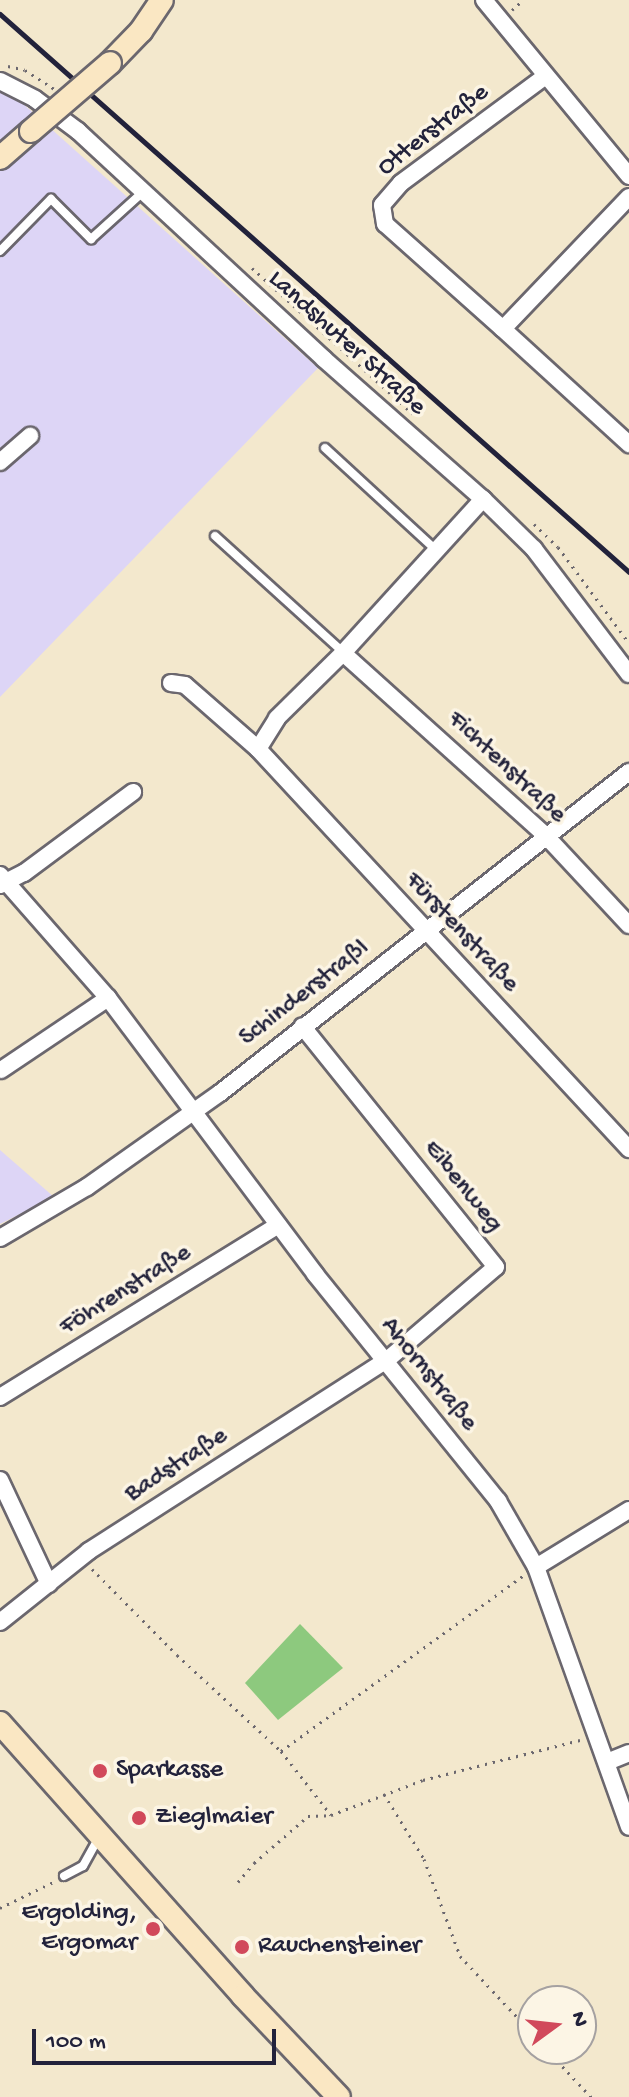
<!DOCTYPE html>
<html>
<head>
<meta charset="utf-8">
<style>
	body { margin:0 }
	#map { position:relative; width:629px; height:2097px; overflow:hidden; background:#f3e8cd; font-family:"Gochi Hand",sans-serif }
	div>[style] { position:absolute }
	.built>* { inset:0; background:#ddd5f6 }
	.green>* { inset:0; background:#8dc97e }
	.path>* { height:3px; margin-top:-1.5px; transform-origin:0; background:repeating-linear-gradient(90deg,#6b676e 0 2px,transparent 0 8px) }
	.roads { filter:drop-shadow(2px 0 #6b676e) drop-shadow(-2px 0 #6b676e) drop-shadow(0 2px #6b676e) drop-shadow(0 -2px #6b676e) }
	.lane>* { height:8px; margin:-4px; padding:0 4px; transform-origin:4px; border-radius:4px; background:#fff }
	.street>* { height:16px; margin:-8px; padding:0 8px; transform-origin:8px; border-radius:8px; background:#fff }
	.secondary>* { height:22px; margin:-11px; padding:0 11px; transform-origin:11px; border-radius:11px; background:#fae7c3 }
	.rail>* { height:5px; margin:-2.5px; padding:0 2.5px; transform-origin:2.5px; border-radius:2.5px; background:#22223b }
	.bridges { filter:drop-shadow(2px 0 #6b676e) drop-shadow(-2px 0 #6b676e) drop-shadow(0 2px #6b676e) drop-shadow(0 -2px #6b676e) }
	.secondary-bridge>* { height:22px; margin:-11px; padding:0 11px; transform-origin:11px; border-radius:11px; background:#fae7c3 }
	.dots>* { width:22px; height:22px; translate:-50% -50%; box-sizing:border-box; border:4px solid #fcf5e5; border-radius:50% }
	span { translate:-50% -50%; white-space:nowrap; text-align:center; line-height:1.15; -webkit-text-stroke:7px #fcf5e5; paint-order:stroke }
	.street-label { font-size:26px; color:#22223b }
	.poi-label { font-size:26px; color:#22223b }
	.left { translate:0 -50%; text-align:left }
	.right { translate:-100% -50%; text-align:right }
	.north { position:absolute; left:517px; top:1985px; width:80px; height:80px; box-sizing:border-box; background:#fcf5e5; border:2px solid #a5a1a1; border-radius:50%; rotate:75deg; font-size:22px; font-weight:700; line-height:32px; text-align:center; color:#22223b }
	.north::after { content:''; display:block; margin:auto; width:28px; height:36px; background:#d1495b; clip-path:polygon(50% 0,100% 100%,50% 72%,0 100%) }
	.scale { position:absolute; left:32px; top:2029px; width:244px; height:36px; box-sizing:border-box; border:4px solid #22223b; border-top:0; padding-left:10px; font-size:24px; line-height:28px; white-space:nowrap; color:#22223b; -webkit-text-stroke:6px #fcf5e5; paint-order:stroke }
</style>
</head>
<body>
<div id="map">
	<div class="built">
		<div style="clip-path:polygon(0 83px,318px 368px,0 697px)"></div>
		<div style="clip-path:polygon(0 1150px,54px 1197px,0 1224px)"></div>
	</div>
	<div class="green">
		<div style="clip-path:polygon(300px 1624px,343px 1668px,278px 1720px,245px 1683px)"></div>
	</div>
	<div class="path">
		<div style="left:512px;top:10px;width:15px;rotate:-42deg"></div>
		<div style="left:8px;top:66px;width:17px;rotate:13deg"></div>
		<div style="left:25px;top:70px;width:35px;rotate:33deg"></div>
		<div style="left:252px;top:268px;width:217px;rotate:42.2deg"></div>
		<div style="left:534px;top:524px;width:33px;rotate:44deg"></div>
		<div style="left:558px;top:547px;width:119px;rotate:53.5deg"></div>
		<div style="left:92px;top:1569px;width:121px;rotate:45.3deg"></div>
		<div style="left:177px;top:1655px;width:142px;rotate:42.7deg"></div>
		<div style="left:281px;top:1751px;width:81px;rotate:52deg"></div>
		<div style="left:331px;top:1815px;width:98px;rotate:-20.8deg"></div>
		<div style="left:423px;top:1780px;width:162px;rotate:-14.3deg"></div>
		<div style="left:281px;top:1751px;width:300px;rotate:-35.9deg"></div>
		<div style="left:384px;top:1794px;width:76px;rotate:58.4deg"></div>
		<div style="left:424px;top:1859px;width:103px;rotate:69.6deg"></div>
		<div style="left:460px;top:1956px;width:107px;rotate:46.9deg"></div>
		<div style="left:238px;top:1882px;width:25px;rotate:-50deg"></div>
		<div style="left:254px;top:1863px;width:72px;rotate:-41deg"></div>
		<div style="left:308px;top:1816px;width:23px;rotate:-2deg"></div>
		<div style="left:0;top:1908px;width:59px;rotate:-26.1deg"></div>
		<div style="left:546px;top:2049px;width:66px;rotate:46.8deg"></div>
	</div>
	<div class="roads">
		<div class="lane">
			<div style="left:0;top:251px;width:73px;rotate:-45.6deg"></div>
			<div style="left:51px;top:199px;width:57px;rotate:45deg"></div>
			<div style="left:91px;top:239px;width:70px;rotate:-42.1deg"></div>
			<div style="left:325px;top:448px;width:151px;rotate:42.6deg"></div>
			<div style="left:215px;top:536px;width:173px;rotate:42.2deg"></div>
			<div style="left:64px;top:1876px;width:21px;rotate:-28deg"></div>
			<div style="left:83px;top:1866px;width:33px;rotate:-61deg"></div>
		</div>
		<div class="street">
			<div style="left:484px;top:0;width:228px;rotate:50.5deg"></div>
			<div style="left:0;top:81px;width:39px;rotate:27deg"></div>
			<div style="left:35px;top:99px;width:54px;rotate:36.7deg"></div>
			<div style="left:78px;top:131px;width:335px;rotate:42.8deg"></div>
			<div style="left:324px;top:359px;width:212px;rotate:41.4deg"></div>
			<div style="left:483px;top:499px;width:71px;rotate:44.4deg"></div>
			<div style="left:534px;top:549px;width:157px;rotate:52.8deg"></div>
			<div style="left:629px;top:197px;width:182px;rotate:133.7deg"></div>
			<div style="left:503px;top:329px;width:171px;rotate:42.4deg"></div>
			<div style="left:503px;top:329px;width:158px;rotate:-138.3deg"></div>
			<div style="left:385px;top:224px;width:19px;rotate:-99deg"></div>
			<div style="left:382px;top:205px;width:29px;rotate:-49deg"></div>
			<div style="left:401px;top:183px;width:178px;rotate:-36.5deg"></div>
			<div style="left:0;top:462px;width:40px;rotate:-41deg"></div>
			<div style="left:343px;top:653px;width:272px;rotate:42deg"></div>
			<div style="left:545px;top:835px;width:123px;rotate:47deg"></div>
			<div style="left:171px;top:683px;width:14px;rotate:8deg"></div>
			<div style="left:185px;top:685px;width:97px;rotate:41.2deg"></div>
			<div style="left:258px;top:749px;width:546px;rotate:47.15deg"></div>
			<div style="left:258px;top:749px;width:36px;rotate:-58deg"></div>
			<div style="left:277px;top:718px;width:93px;rotate:-44.6deg"></div>
			<div style="left:343px;top:653px;width:208px;rotate:-47.7deg"></div>
			<div style="left:0;top:875px;width:164px;rotate:48.7deg"></div>
			<div style="left:108px;top:998px;width:345px;rotate:53.1deg"></div>
			<div style="left:315px;top:1274px;width:292px;rotate:51.1deg"></div>
			<div style="left:498px;top:1501px;width:76px;rotate:60.1deg"></div>
			<div style="left:536px;top:1567px;width:276px;rotate:70.3deg"></div>
			<div style="left:0;top:885px;width:27px;rotate:-27deg"></div>
			<div style="left:24px;top:873px;width:136px;rotate:-36.6deg"></div>
			<div style="left:1px;top:1070px;width:129px;rotate:-33.9deg"></div>
			<div style="left:0;top:1238px;width:101px;rotate:-30.4deg"></div>
			<div style="left:87px;top:1187px;width:163px;rotate:-35.3deg"></div>
			<div style="left:220px;top:1093px;width:520px;rotate:-38.13deg"></div>
			<div style="left:0;top:1397px;width:327px;rotate:-31.7deg"></div>
			<div style="left:0;top:1480px;width:115px;rotate:64.8deg"></div>
			<div style="left:536px;top:1567px;width:109px;rotate:-31.5deg"></div>
			<div style="left:0;top:1622px;width:114px;rotate:-38.6deg"></div>
			<div style="left:89px;top:1551px;width:354px;rotate:-32.7deg"></div>
			<div style="left:387px;top:1360px;width:143px;rotate:-40.5deg"></div>
			<div style="left:496px;top:1267px;width:309px;rotate:-128.8deg"></div>
			<div style="left:607px;top:1762px;width:24px;rotate:-22deg"></div>
		</div>
		<div class="secondary">
			<div style="left:110px;top:63px;width:45px;rotate:-45.9deg"></div>
			<div style="left:141px;top:31px;width:37px;rotate:-56deg"></div>
			<div style="left:0;top:158px;width:41px;rotate:-41.1deg"></div>
			<div style="left:0;top:1723px;width:365px;rotate:48.3deg"></div>
			<div style="left:243px;top:1996px;width:139px;rotate:46.5deg"></div>
		</div>
	</div>
	<div class="rail">
		<div style="left:0;top:14px;width:841px;rotate:41.58deg"></div>
	</div>
	<div class="bridges">
		<div class="secondary-bridge">
			<div style="left:31px;top:131px;width:104px;rotate:-40.7deg"></div>
		</div>
	</div>
	<div class="dots">
		<div style="left:100px;top:1771px;background:#d1495b"></div>
		<div style="left:139px;top:1818px;background:#d1495b"></div>
		<div style="left:153px;top:1929px;background:#d1495b"></div>
		<div style="left:242px;top:1947px;background:#d1495b"></div>
	</div>
	<div class="street-label">
		<span style="left:434px;top:131px;rotate:-38deg">Otterstraße</span>
		<span style="left:346px;top:344px;rotate:42deg">Landshuter Straße</span>
		<span style="left:506px;top:768px;rotate:43deg">Fichtenstraße</span>
		<span style="left:461px;top:933px;rotate:47deg">Fürstenstraße</span>
		<span style="left:305px;top:994px;rotate:-38deg">Schinderstraßl</span>
		<span style="left:462px;top:1187px;rotate:51deg">Eibenweg</span>
		<span style="left:126px;top:1291px;rotate:-32deg">Föhrenstraße</span>
		<span style="left:428px;top:1375px;rotate:51deg">Ahornstraße</span>
		<span style="left:177px;top:1466px;rotate:-33deg">Badstraße</span>
	</div>
	<div class="poi-label">
		<span class="left" style="left:116px;top:1771px">Sparkasse</span>
		<span class="left" style="left:155px;top:1818px">Zieglmaier</span>
		<span class="right" style="left:137px;top:1929px">Ergolding,<br>Ergomar</span>
		<span class="left" style="left:258px;top:1947px">Rauchensteiner</span>
	</div>
	<div class="north">N</div>
	<div class="scale">100 m</div>
</div>
</body>
</html>
